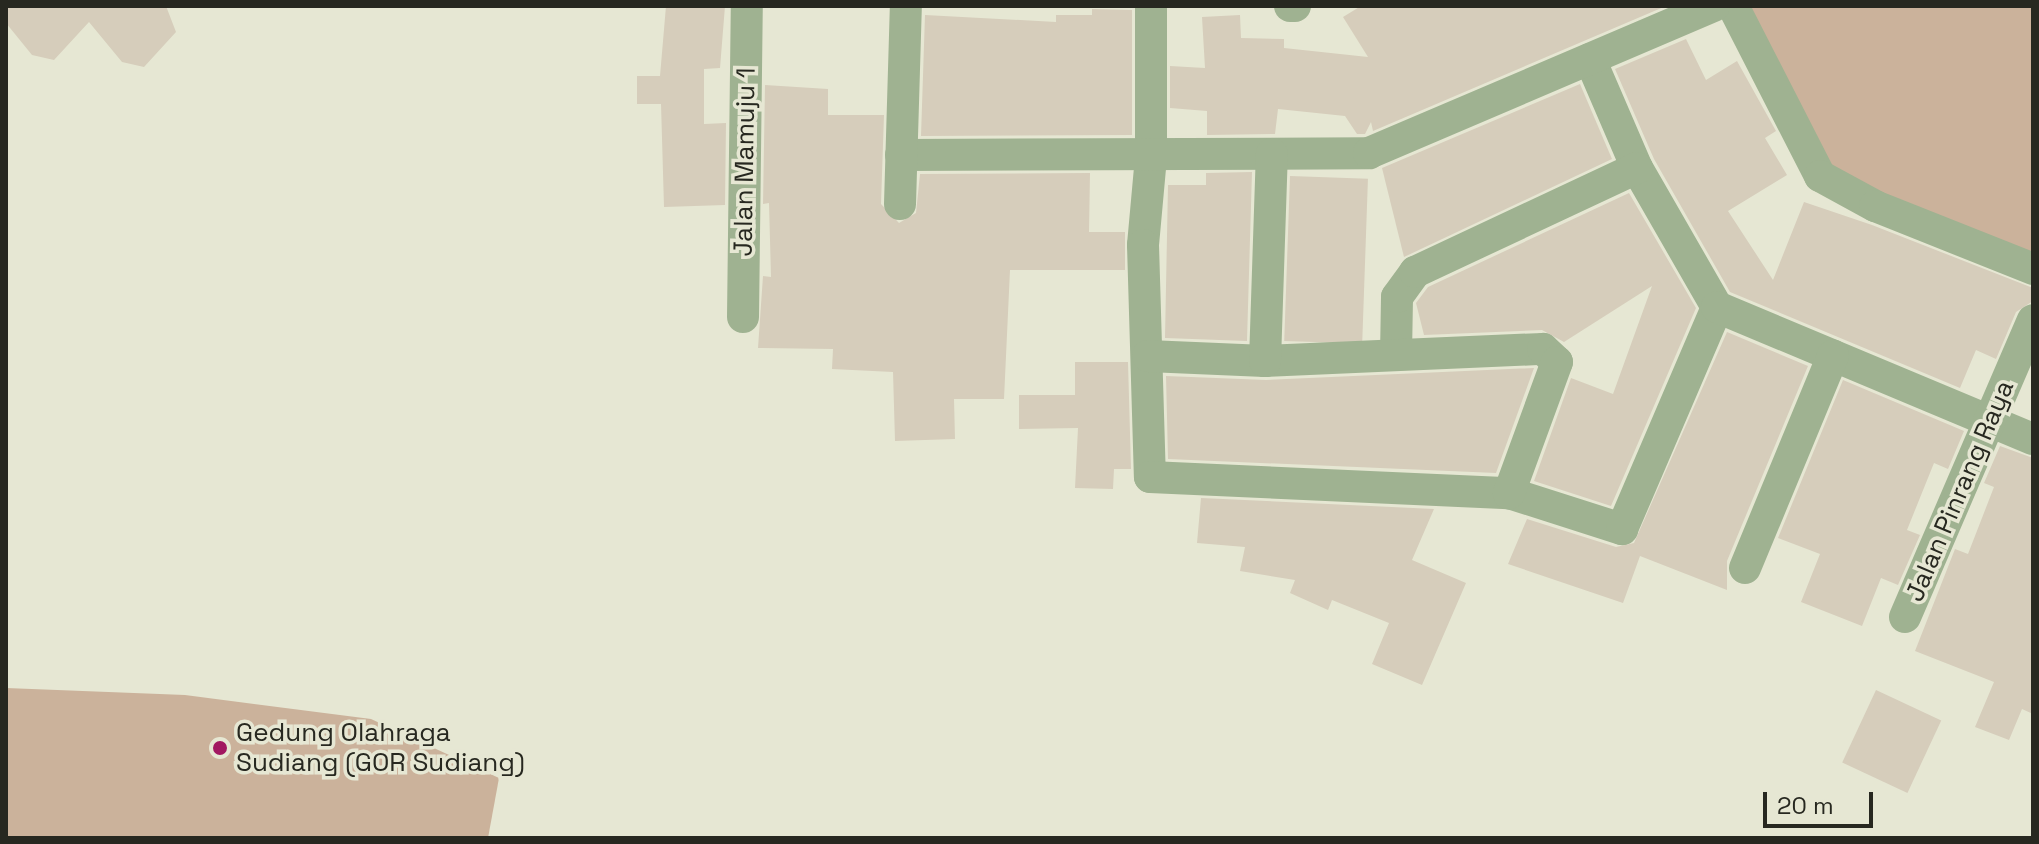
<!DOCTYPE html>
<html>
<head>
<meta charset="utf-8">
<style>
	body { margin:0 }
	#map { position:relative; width:2039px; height:844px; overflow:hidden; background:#e6e7d3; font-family:"Space Grotesk",sans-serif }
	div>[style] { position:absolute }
	.green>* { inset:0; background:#cbb29b }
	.building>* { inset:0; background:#d6cdbb; transform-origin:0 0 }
	.minor>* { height:32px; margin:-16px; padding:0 16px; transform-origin:16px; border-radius:16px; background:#9fb291 }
	.dots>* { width:22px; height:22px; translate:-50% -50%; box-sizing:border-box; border:4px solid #e6e7d3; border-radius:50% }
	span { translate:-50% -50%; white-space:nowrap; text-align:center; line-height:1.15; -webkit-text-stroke:7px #e6e7d3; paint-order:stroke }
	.street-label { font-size:26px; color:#272820 }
	.poi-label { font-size:26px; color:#272820 }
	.left { translate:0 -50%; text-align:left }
	.frame { position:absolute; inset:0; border:8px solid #272820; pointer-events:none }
	.scale { position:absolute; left:1763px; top:792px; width:110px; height:36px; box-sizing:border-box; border:4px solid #272820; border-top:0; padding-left:10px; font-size:24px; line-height:28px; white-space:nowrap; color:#272820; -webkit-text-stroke:6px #e6e7d3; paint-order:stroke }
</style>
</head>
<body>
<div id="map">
	<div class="green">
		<div style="clip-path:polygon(1733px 6px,2033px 6px,2033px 269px,1837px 188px)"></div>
		<div style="clip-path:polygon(6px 688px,185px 695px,371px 719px,499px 778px,488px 838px,6px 838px)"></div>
	</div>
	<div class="building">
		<div style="clip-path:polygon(6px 6px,166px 6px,176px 32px,144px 67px,122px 62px,89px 22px,54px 60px,32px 55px,6px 23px)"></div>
		<div style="clip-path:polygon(666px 6px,725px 6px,720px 68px,704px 69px,704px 124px,726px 123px,725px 205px,664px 207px,661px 104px,637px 104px,637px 76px,660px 76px)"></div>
		<div style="clip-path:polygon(1361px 6px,1666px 6px,1373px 131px,1371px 122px,1365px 134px,1357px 134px,1345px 116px,1278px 109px,1275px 134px,1207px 135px,1207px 111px,1170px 108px,1170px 66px,1205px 68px,1202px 17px,1240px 15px,1241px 38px,1284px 39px,1284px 48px,1368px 57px,1343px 17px)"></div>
		<div style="clip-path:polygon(1092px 9px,1132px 10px,1132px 135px,921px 136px,925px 15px,1056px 22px,1056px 15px,1092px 15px)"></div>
		<div style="clip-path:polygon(1686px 39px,1706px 80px,1737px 61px,1776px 131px,1765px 138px,1787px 175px,1728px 211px,1773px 280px,1804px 202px,1872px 225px,2033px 288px,2033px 301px,2016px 312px,1996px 359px,1976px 350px,1960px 388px,1730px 292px,1654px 159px,1615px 69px)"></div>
		<div style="clip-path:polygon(1580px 84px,1612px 159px,1404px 257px,1382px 168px)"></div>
		<div style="clip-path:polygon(765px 85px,828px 89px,828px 115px,884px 115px,881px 204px,899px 223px,916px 213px,920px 174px,1090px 173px,1089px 232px,1125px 232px,1125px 270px,1010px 270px,1004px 399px,954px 399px,955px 439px,895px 441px,893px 372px,832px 369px,833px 349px,758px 348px,763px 276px,771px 277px,769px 203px,763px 204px)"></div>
		<div style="clip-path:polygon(1252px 172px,1247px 341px,1165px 338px,1168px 185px,1206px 185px,1206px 173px)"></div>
		<div style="left:1290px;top:176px;width:78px;height:165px;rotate:2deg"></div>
		<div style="clip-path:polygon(1629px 193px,1696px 308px,1611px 506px,1534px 481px,1571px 378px,1613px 394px,1652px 286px,1564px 342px,1542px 330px,1424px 335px,1416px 303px,1428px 287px)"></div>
		<div style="clip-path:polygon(1727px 332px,1808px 366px,1727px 561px,1727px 590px,1640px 556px,1623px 603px,1508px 564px,1527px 519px,1616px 547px,1634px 543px)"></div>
		<div style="clip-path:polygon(1075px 362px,1128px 362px,1131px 469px,1114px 469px,1113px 489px,1075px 488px,1078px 428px,1019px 429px,1019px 395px,1075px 395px)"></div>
		<div style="clip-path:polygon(1534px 368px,1496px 473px,1168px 459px,1166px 376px,1266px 380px)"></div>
		<div style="clip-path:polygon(1843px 380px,1964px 431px,1948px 469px,1934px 463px,1907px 530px,1920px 535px,1898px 585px,1881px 578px,1862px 626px,1801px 602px,1820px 554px,1778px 538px)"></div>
		<div style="clip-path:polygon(2000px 446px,2033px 458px,2033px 714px,2022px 709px,2009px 740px,1975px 727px,1994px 682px,1915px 651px,1955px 549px,1968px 554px,1994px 487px,1984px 483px)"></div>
		<div style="clip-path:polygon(1201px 498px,1434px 509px,1412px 560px,1466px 583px,1422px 685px,1372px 664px,1389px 623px,1332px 600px,1328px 610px,1290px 593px,1295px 580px,1240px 571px,1245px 547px,1197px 543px)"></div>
		<div style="left:1876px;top:690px;width:72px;height:80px;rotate:25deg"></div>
	</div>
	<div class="minor">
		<div style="left:1151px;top:6px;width:151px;rotate:90deg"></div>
		<div style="left:1151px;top:157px;width:88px;rotate:95.2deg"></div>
		<div style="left:1143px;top:245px;width:232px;rotate:88.3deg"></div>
		<div style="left:1150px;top:477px;width:359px;rotate:2.6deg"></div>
		<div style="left:1509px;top:493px;width:119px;rotate:17.7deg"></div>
		<div style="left:1622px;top:529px;width:241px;rotate:-66.8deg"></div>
		<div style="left:1290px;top:6px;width:5px"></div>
		<div style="left:1733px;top:6px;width:191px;rotate:62.9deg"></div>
		<div style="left:1820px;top:176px;width:63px;rotate:28.6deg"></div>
		<div style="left:1875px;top:206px;width:170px;rotate:21.7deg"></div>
		<div style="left:1590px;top:59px;width:119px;rotate:66.7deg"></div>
		<div style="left:1637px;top:168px;width:160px;rotate:60.1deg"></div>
		<div style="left:1717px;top:307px;width:342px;rotate:22.7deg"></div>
		<div style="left:901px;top:155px;width:468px;rotate:-0.2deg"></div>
		<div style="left:1369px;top:153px;width:375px;rotate:-23.1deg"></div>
		<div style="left:900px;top:204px;width:198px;rotate:-88.3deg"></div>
		<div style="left:743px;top:317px;width:311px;rotate:-89.3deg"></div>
		<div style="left:1396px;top:355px;width:58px;rotate:-89deg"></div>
		<div style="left:1397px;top:297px;width:31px;rotate:-54deg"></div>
		<div style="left:1415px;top:272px;width:245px;rotate:-25.1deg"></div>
		<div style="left:1148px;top:356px;width:117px;rotate:2.4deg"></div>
		<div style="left:1265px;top:361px;width:278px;rotate:-2.5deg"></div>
		<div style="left:1543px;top:349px;width:19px;rotate:43deg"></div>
		<div style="left:1557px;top:362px;width:140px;rotate:110.1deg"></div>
		<div style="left:1265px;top:361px;width:207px;rotate:-88.1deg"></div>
		<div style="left:1745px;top:568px;width:230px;rotate:-67.5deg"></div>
		<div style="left:1905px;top:617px;width:323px;rotate:-66.7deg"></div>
	</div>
	<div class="dots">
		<div style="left:220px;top:748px;background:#a21861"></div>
	</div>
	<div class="street-label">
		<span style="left:745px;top:162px;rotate:-89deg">Jalan Mamuju 1</span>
		<span style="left:1960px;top:491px;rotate:-67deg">Jalan Pinrang Raya</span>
	</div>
	<div class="poi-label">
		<span class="left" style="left:236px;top:748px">Gedung Olahraga<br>Sudiang (GOR Sudiang)</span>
	</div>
	<div class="frame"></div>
	<div class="scale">20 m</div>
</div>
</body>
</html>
